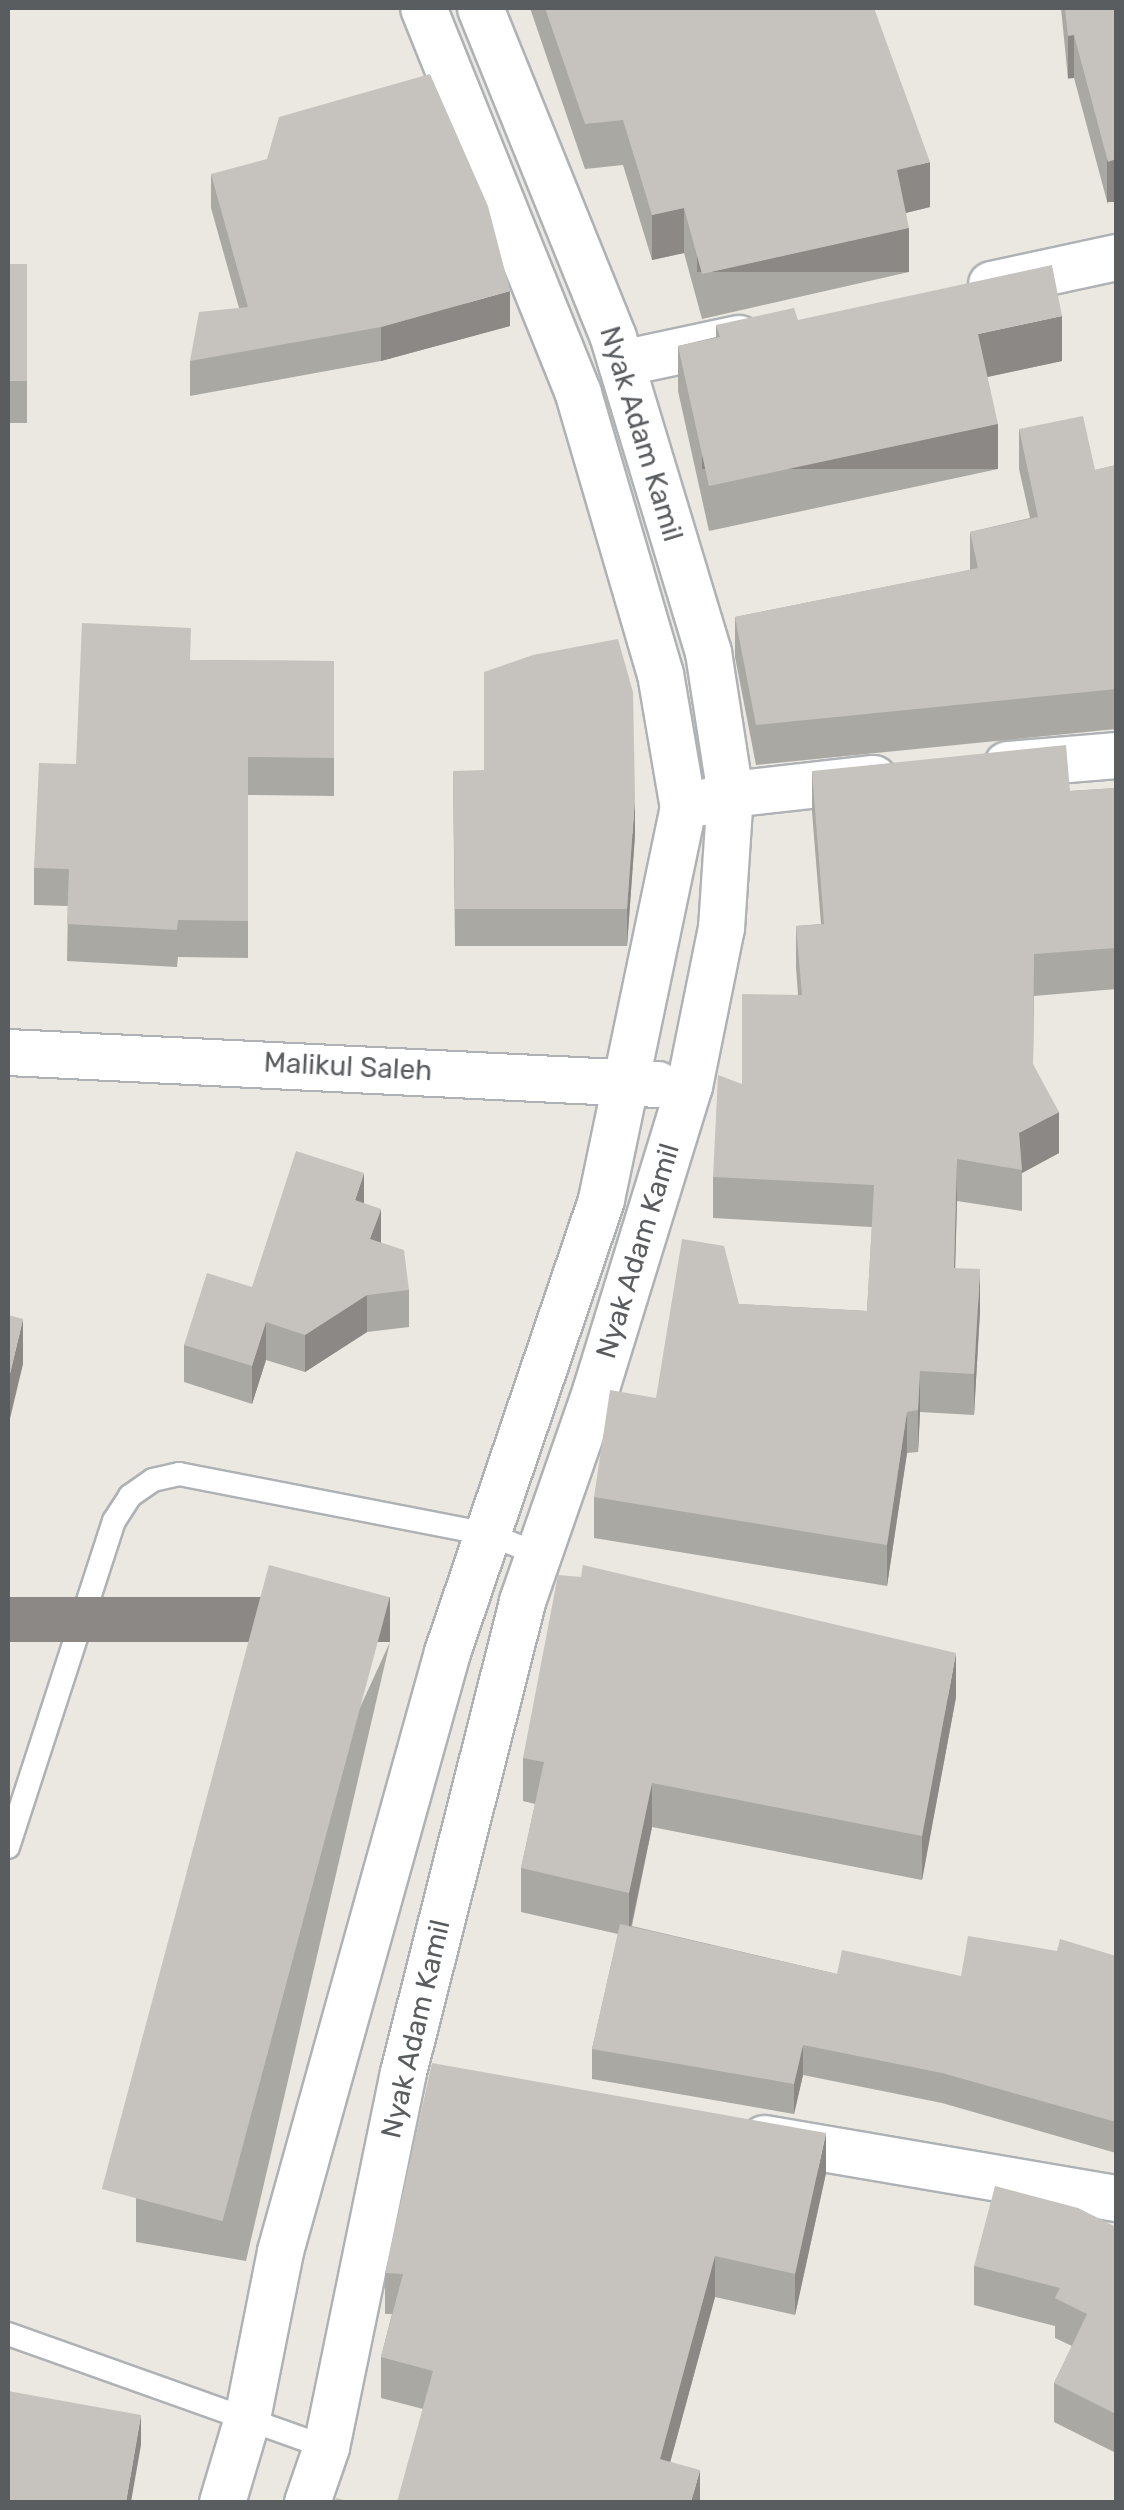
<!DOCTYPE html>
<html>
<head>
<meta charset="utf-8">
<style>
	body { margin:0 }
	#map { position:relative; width:1124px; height:2510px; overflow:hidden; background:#ebe8e1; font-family:Rubik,sans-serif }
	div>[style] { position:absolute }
	.roads { filter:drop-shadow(2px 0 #afb2b5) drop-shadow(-2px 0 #afb2b5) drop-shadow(0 2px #afb2b5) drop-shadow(0 -2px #afb2b5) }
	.service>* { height:22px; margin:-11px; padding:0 11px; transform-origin:11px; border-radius:11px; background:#fff }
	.minor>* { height:45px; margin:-22.5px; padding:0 22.5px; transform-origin:22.5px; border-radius:22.5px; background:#fff }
	.wall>* { inset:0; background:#aaa8a3; transform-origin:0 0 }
	.shaded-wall>* { inset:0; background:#8b8885; transform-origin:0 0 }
	.building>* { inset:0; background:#c6c3be; transform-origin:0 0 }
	span { translate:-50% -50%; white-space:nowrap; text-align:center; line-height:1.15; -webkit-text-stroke:8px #fff; paint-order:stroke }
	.street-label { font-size:28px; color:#5a5d60 }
	.frame { position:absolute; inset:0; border:10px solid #5a5d60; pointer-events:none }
</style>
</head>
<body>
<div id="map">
	<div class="roads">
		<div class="service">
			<div style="left:8px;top:1847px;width:343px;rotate:-72deg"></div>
			<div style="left:114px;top:1521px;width:30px;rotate:-57deg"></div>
			<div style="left:130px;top:1496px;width:28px;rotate:-35deg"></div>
			<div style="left:153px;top:1480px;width:27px;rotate:-13deg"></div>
			<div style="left:179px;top:1474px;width:315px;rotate:11deg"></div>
			<div style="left:488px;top:1534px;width:54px;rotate:21.8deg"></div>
			<div style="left:8px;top:2334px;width:337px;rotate:19.6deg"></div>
		</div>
		<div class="minor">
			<div style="left:991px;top:284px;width:128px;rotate:-12.2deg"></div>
			<div style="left:621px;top:363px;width:120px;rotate:-12.1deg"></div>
			<div style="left:1007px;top:764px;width:109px;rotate:-4.7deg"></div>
			<div style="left:704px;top:802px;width:27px;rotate:-17deg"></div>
			<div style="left:730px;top:794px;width:144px;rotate:-6.4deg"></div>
			<div style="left:8px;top:1052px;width:650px;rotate:2.82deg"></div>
			<div style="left:764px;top:2138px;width:357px;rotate:9.7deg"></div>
			<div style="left:222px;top:2502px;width:88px;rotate:-73.4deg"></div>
			<div style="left:247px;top:2418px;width:170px;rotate:-78.8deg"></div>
			<div style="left:280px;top:2251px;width:622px;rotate:-74.42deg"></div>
			<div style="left:447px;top:1652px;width:478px;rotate:-71.2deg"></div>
			<div style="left:601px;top:1199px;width:400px;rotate:-78.2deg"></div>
			<div style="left:683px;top:808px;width:136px;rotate:-99.7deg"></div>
			<div style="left:660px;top:674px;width:293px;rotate:-106.3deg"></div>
			<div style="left:578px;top:393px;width:415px;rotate:-111.9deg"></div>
			<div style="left:307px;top:2502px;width:58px;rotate:-70.9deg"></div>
			<div style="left:326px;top:2447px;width:383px;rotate:-78.4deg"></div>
			<div style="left:403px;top:2072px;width:486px;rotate:-75.8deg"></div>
			<div style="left:522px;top:1601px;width:222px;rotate:-70.8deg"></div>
			<div style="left:595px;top:1391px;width:319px;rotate:-72.9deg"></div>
			<div style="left:689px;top:1086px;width:161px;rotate:-78.6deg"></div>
			<div style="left:721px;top:928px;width:134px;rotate:-86.2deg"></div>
			<div style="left:730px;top:794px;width:144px;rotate:-98.8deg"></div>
			<div style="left:708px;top:652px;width:329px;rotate:-106.8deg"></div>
			<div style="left:613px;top:337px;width:355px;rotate:-112deg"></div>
		</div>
	</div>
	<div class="wall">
		<div style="clip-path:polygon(530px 8px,874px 8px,930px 207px,906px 213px,909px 272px,702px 319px,684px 253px,652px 260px,623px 165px,585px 169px)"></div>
		<div style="clip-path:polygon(1061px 8px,1116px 8px,1108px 205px,1074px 78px,1068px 79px)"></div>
		<div style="clip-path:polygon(211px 174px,510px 326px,381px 361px,190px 396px,190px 361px,239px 308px,211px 208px)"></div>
		<div style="left:8px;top:264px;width:19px;height:159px"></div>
		<div style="clip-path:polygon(798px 320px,1062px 361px,987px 377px,998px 469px,709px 531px,678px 391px,678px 346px,716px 337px,716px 325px)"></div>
		<div style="clip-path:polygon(1019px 429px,1095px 470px,1116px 465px,1116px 729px,756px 765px,735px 657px,735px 617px,970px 570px,970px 532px,1030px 518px,1019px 469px)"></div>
		<div style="clip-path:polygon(191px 660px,334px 661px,334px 796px,248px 795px,248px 958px,178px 957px,177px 967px,67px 961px,68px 906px,34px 905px,34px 868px,76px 764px)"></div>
		<div style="clip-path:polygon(453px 771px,635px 835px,627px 946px,455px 946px)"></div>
		<div style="clip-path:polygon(812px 771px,1070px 791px,1116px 788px,1116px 989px,1034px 996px,1033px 1064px,1059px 1153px,1022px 1173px,1022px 1211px,957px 1201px,955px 1268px,980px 1311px,974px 1415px,920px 1412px,918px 1452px,907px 1453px,887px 1586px,594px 1538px,594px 1497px,656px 1398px,739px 1304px,867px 1311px,872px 1227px,713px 1218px,713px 1177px,742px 1084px,798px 994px,796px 968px,796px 926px,821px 924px,812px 812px)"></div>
		<div style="clip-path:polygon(364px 1203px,381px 1242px,409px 1290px,409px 1327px,367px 1332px,305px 1372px,266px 1360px,252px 1404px,184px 1382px,184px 1345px,252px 1287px)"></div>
		<div style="clip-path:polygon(390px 1642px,246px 2261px,136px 2242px,136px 2197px)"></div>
		<div style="clip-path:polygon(956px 1697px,922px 1880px,652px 1827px,632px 1926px,837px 1974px,961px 1976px,1057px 1951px,1116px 1956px,1116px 2153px,942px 2103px,803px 2075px,794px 2114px,592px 2079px,592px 2049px,618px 1934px,521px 1912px,521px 1868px,535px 1804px,523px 1801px,523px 1758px)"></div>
		<div style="clip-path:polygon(826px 2173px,795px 2315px,715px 2297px,670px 2462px,700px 2502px,423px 2409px,381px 2398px,381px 2357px,392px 2314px,385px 2314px,385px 2273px)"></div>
		<div style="clip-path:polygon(1116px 2227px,1116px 2453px,1054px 2422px,1054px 2383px,1072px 2346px,1055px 2338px,1055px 2326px,974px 2305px,974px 2266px)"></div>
	</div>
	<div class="shaded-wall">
		<div style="left:1074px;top:35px;width:43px;height:6px;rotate:90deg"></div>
		<div style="left:1116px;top:159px;width:43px;height:9px;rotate:90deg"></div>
		<div style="clip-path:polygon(930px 162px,930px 207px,897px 215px,897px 170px)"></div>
		<div style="clip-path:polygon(684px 208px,684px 253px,652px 260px,652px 215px)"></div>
		<div style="left:909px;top:228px;width:44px;height:212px;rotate:90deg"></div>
		<div style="clip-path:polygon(510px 291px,510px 326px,381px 361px,381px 327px)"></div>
		<div style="clip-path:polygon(1062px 316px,1062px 361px,978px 379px,978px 334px)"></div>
		<div style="left:998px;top:424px;width:45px;height:296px;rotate:90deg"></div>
		<div style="clip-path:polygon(635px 798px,635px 835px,627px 946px,627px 909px)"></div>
		<div style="clip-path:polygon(1059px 1112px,1059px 1153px,1022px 1173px,1019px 1133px)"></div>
		<div style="clip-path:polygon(957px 1159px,957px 1201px,954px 1309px,954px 1268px)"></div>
		<div style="clip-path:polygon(364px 1173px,364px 1211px,355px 1200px)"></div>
		<div style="clip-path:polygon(381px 1209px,381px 1246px,370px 1239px)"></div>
		<div style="clip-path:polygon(980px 1269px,980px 1311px,974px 1415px,974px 1374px)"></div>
		<div style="clip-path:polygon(367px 1295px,367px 1332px,305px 1372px,305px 1335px)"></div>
		<div style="clip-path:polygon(23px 1319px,23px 1364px,8px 1427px,8px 1382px)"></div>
		<div style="clip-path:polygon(266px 1322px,266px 1360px,252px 1404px,252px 1366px)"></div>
		<div style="clip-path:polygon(920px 1371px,920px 1412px,918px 1452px,918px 1410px)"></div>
		<div style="clip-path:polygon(907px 1412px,907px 1453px,887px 1586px,887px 1545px)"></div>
		<div style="left:390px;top:1597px;width:45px;height:636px;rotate:90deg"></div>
		<div style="clip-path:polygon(956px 1653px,956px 1697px,922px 1880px,922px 1836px)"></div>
		<div style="clip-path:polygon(652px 1783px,652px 1827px,629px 1936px,629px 1893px)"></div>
		<div style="clip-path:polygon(803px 2045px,803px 2075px,794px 2114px,794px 2084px)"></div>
		<div style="clip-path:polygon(826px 2133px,826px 2173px,795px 2315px,795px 2274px)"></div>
		<div style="clip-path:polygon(715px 2256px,715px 2297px,660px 2500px,660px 2459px)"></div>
		<div style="clip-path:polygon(141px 2415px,141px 2445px,131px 2502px,126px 2502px)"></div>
		<div style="clip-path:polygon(700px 2470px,700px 2502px,691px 2502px)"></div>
	</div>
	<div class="building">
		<div style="clip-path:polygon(545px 8px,874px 8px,930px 162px,897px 170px,909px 228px,702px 274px,684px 208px,652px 215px,623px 120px,585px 124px)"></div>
		<div style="clip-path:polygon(1065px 8px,1116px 8px,1116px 159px,1108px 162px,1074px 35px,1068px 36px)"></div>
		<div style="clip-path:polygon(430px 74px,488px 206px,510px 291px,381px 327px,190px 361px,199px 312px,248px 307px,211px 174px,267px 159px,279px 117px)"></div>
		<div style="left:8px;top:264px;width:19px;height:117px"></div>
		<div style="clip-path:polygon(1052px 265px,1062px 316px,978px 334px,998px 424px,709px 486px,678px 346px,720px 337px,716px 325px,794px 308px,798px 320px)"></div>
		<div style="clip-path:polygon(1083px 416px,1095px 470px,1116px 465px,1116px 689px,756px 725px,735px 617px,978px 568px,970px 532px,1038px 517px,1019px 429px)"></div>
		<div style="clip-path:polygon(82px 623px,191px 628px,190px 660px,334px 661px,334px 758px,248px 757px,248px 921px,178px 920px,177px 930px,67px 924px,69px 869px,34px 868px,39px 763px,76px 764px)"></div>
		<div style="clip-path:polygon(618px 639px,633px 692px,635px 798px,627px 909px,455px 909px,453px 771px,484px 770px,484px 672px,533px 655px)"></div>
		<div style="clip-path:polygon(1066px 745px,1070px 791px,1116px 788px,1116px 948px,1034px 954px,1033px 1064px,1059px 1112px,1019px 1133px,1022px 1170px,957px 1159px,954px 1268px,980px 1269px,974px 1374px,920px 1371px,918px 1410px,907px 1412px,887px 1545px,594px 1497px,610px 1390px,656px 1398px,682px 1239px,724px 1246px,739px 1304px,867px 1311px,874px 1185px,713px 1177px,718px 1075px,742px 1084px,742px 994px,802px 995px,796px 926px,824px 924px,812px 771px)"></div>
		<div style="clip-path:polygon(296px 1151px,364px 1173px,355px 1200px,381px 1209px,370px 1239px,404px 1250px,409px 1290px,367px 1295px,305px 1335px,266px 1322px,252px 1366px,184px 1345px,207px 1273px,252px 1287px)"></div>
		<div style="clip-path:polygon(8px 1315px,23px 1319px,8px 1382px)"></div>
		<div style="left:269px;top:1565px;width:125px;height:646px;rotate:15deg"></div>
		<div style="clip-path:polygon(583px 1565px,956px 1653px,922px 1836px,652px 1783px,629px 1893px,521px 1868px,544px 1762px,523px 1758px,558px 1575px,581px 1577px)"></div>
		<div style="clip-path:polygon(620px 1924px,837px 1974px,842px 1950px,961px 1976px,968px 1936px,1057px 1951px,1060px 1939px,1116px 1956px,1116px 2122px,942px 2073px,803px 2045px,794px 2084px,592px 2049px)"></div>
		<div style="clip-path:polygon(432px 2063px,826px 2133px,795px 2274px,715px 2256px,660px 2459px,700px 2470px,691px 2502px,397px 2502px,433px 2371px,381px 2357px,403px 2274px,385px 2273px)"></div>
		<div style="clip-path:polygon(995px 2186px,1078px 2208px,1116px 2227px,1116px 2414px,1054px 2383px,1087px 2314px,1055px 2298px,1060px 2288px,974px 2266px)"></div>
		<div style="clip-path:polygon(8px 2391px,141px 2415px,126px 2502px,8px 2502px)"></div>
		<div style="clip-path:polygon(336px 2498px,351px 2502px,335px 2502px)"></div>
	</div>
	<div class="street-label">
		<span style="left:641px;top:434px;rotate:73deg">Nyak Adam Kamil</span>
		<span style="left:348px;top:1067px;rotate:3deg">Malikul Saleh</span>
		<span style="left:638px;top:1251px;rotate:-73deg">Nyak Adam Kamil</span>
		<span style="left:416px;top:2029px;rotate:-77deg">Nyak Adam Kamil</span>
	</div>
	<div class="frame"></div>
</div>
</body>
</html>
